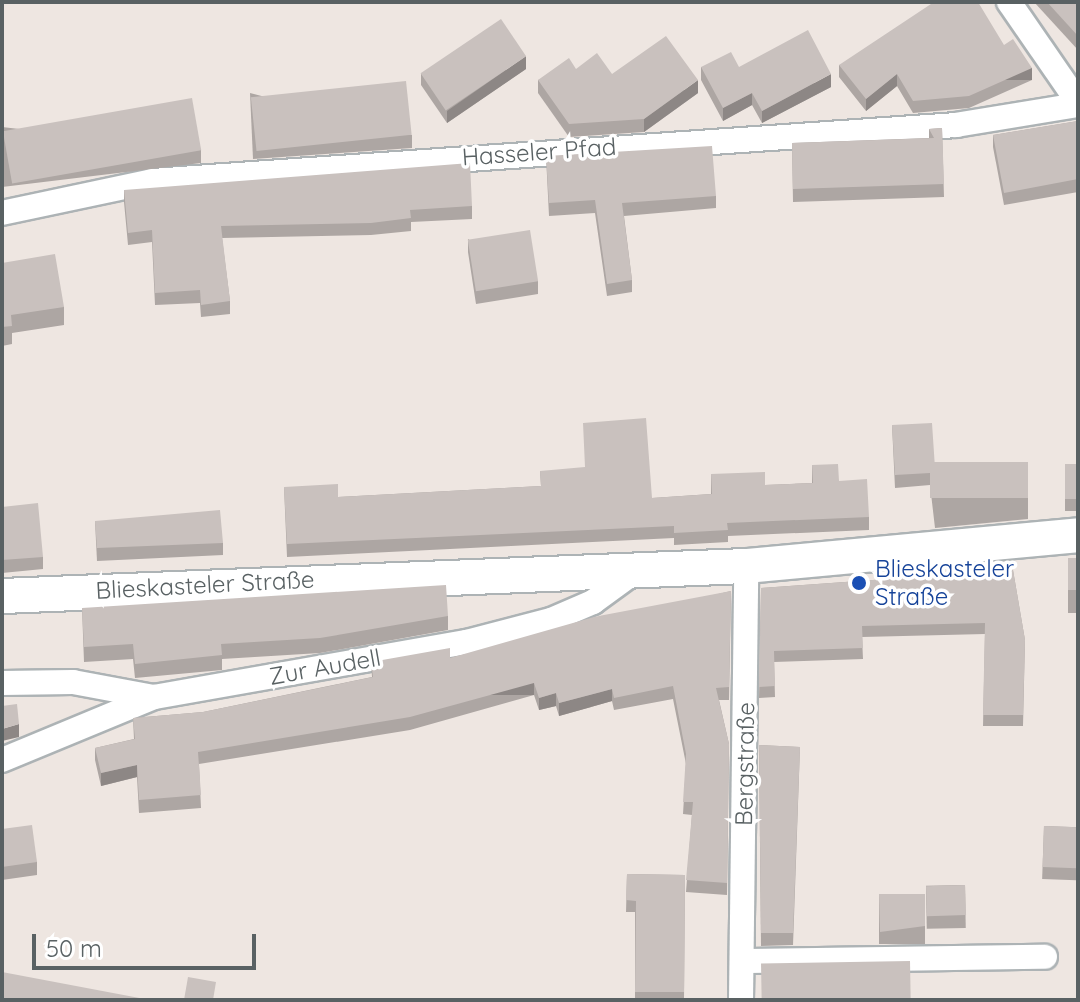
<!DOCTYPE html>
<html>
<head>
<meta charset="utf-8">
<style>
	body { margin:0 }
	#map { position:relative; width:1080px; height:1002px; overflow:hidden; background:#eee6e1; font-family:Quicksand,sans-serif }
	div>[style] { position:absolute }
	.roads { filter:drop-shadow(2px 0 #adb3b5) drop-shadow(-2px 0 #adb3b5) drop-shadow(0 2px #adb3b5) drop-shadow(0 -2px #adb3b5) }
	.street>* { height:24px; margin:-12px; padding:0 12px; transform-origin:12px; border-radius:12px; background:#fff }
	.secondary>* { height:34px; margin:-17px; padding:0 17px; transform-origin:17px; border-radius:17px; background:#fff }
	.wall>* { inset:0; background:#ada6a3; transform-origin:0 0 }
	.shaded-wall>* { inset:0; background:#8d8785; transform-origin:0 0 }
	.building>* { inset:0; background:#c9c1be; transform-origin:0 0 }
	.dots>* { width:22px; height:22px; translate:-50% -50%; box-sizing:border-box; border:4px solid #fff; border-radius:50% }
	span { translate:-50% -50%; white-space:nowrap; text-align:center; line-height:1.15; -webkit-text-stroke:7px #fff; paint-order:stroke }
	.street-label { font-size:24px; color:#596163 }
	.transit-label { font-size:24px; color:#164399 }
	.left { translate:0 -50%; text-align:left }
	.frame { position:absolute; inset:0; border:4px solid #596163; pointer-events:none }
	.scale { position:absolute; left:32px; top:934px; width:224px; height:36px; box-sizing:border-box; border:4px solid #596163; border-top:0; padding-left:10px; font-size:24px; line-height:28px; white-space:nowrap; color:#596163; -webkit-text-stroke:6px #fff; paint-order:stroke }
</style>
</head>
<body>
<div id="map">
	<div class="roads">
		<div class="street">
			<div style="left:1009px;top:2px;width:121px;rotate:55.4deg"></div>
			<div style="left:2px;top:213px;width:153px;rotate:-12deg"></div>
			<div style="left:152px;top:181px;width:806px;rotate:-3.98deg"></div>
			<div style="left:956px;top:125px;width:124px;rotate:-9.3deg"></div>
			<div style="left:2px;top:683px;width:71px;rotate:-0.8deg"></div>
			<div style="left:73px;top:682px;width:82px;rotate:10.5deg"></div>
			<div style="left:2px;top:760px;width:165px;rotate:-22.5deg"></div>
			<div style="left:154px;top:697px;width:317px;rotate:-10deg"></div>
			<div style="left:466px;top:642px;width:88px;rotate:-14.5deg"></div>
			<div style="left:551px;top:620px;width:46px;rotate:-23.2deg"></div>
			<div style="left:593px;top:602px;width:59px;rotate:-36.1deg"></div>
			<div style="left:743px;top:961px;width:302px;rotate:-0.8deg"></div>
			<div style="left:741px;top:1000px;width:434px;rotate:-89.3deg"></div>
		</div>
		<div class="secondary">
			<div style="left:2px;top:596px;width:745px;rotate:-2.31deg"></div>
			<div style="left:746px;top:566px;width:333px;rotate:-5.3deg"></div>
		</div>
	</div>
	<div class="wall">
		<div style="clip-path:polygon(1034px 2px,1078px 2px,1078px 50px)"></div>
		<div style="clip-path:polygon(1004px 45px,1032px 80px,969px 108px,913px 113px,897px 86px,866px 111px,839px 77px,839px 65px)"></div>
		<div style="clip-path:polygon(701px 67px,739px 67px,831px 87px,762px 123px,752px 105px,723px 121px,701px 80px)"></div>
		<div style="clip-path:polygon(526px 69px,447px 123px,421px 85px,421px 73px)"></div>
		<div style="clip-path:polygon(576px 69px,612px 74px,698px 93px,644px 132px,569px 137px,538px 93px,538px 80px)"></div>
		<div style="clip-path:polygon(250px 93px,412px 135px,412px 148px,253px 159px)"></div>
		<div style="clip-path:polygon(1078px 121px,1078px 192px,1004px 205px,993px 147px,993px 135px)"></div>
		<div style="clip-path:polygon(2px 127px,201px 150px,201px 163px,2px 187px)"></div>
		<div style="clip-path:polygon(942px 128px,944px 197px,793px 202px,792px 143px,929px 138px,929px 129px)"></div>
		<div style="clip-path:polygon(546px 156px,716px 196px,716px 208px,624px 216px,632px 280px,632px 292px,607px 296px,595px 213px,549px 216px)"></div>
		<div style="clip-path:polygon(124px 190px,472px 206px,472px 219px,411px 222px,411px 231px,371px 235px,222px 238px,230px 301px,230px 314px,201px 317px,200px 303px,155px 305px,152px 242px,128px 245px,124px 202px)"></div>
		<div style="clip-path:polygon(468px 239px,538px 281px,538px 294px,476px 304px,468px 252px)"></div>
		<div style="clip-path:polygon(2px 263px,64px 307px,64px 325px,12px 333px,12px 344px,2px 346px)"></div>
		<div style="clip-path:polygon(892px 425px,935px 468px,1028px 462px,1028px 519px,935px 528px,930px 485px,895px 488px)"></div>
		<div style="left:1078px;top:464px;width:47px;height:13px;rotate:90deg"></div>
		<div style="clip-path:polygon(812px 465px,839px 481px,869px 517px,869px 530px,728px 536px,728px 542px,674px 545px,674px 538px,287px 557px,284px 487px,338px 497px,541px 486px,540px 471px,652px 498px,711px 494px,711px 474px,765px 485px,812px 483px)"></div>
		<div style="clip-path:polygon(2px 507px,43px 557px,43px 569px,2px 573px)"></div>
		<div style="clip-path:polygon(95px 521px,223px 543px,223px 555px,97px 561px)"></div>
		<div style="left:1068px;top:558px;width:10px;height:55px"></div>
		<div style="clip-path:polygon(1013px 570px,1025px 640px,1023px 726px,983px 726px,985px 634px,862px 637px,863px 659px,774px 662px,775px 697px,759px 698px,761px 588px)"></div>
		<div style="clip-path:polygon(731px 591px,729px 700px,719px 700px,729px 744px,727px 895px,686px 892px,692px 815px,683px 814px,686px 764px,673px 699px,614px 710px,612px 701px,559px 716px,556px 706px,539px 710px,534px 695px,410px 730px,199px 764px,201px 808px,139px 813px,137px 777px,101px 786px,95px 760px,95px 748px,134px 739px,133px 718px,203px 712px,372px 677px,371px 662px,450px 658px)"></div>
		<div style="clip-path:polygon(82px 608px,448px 616px,448px 630px,320px 653px,222px 659px,222px 670px,135px 678px,133px 659px,84px 662px)"></div>
		<div style="clip-path:polygon(759px 745px,800px 747px,793px 945px,761px 946px)"></div>
		<div style="left:1044px;top:826px;width:34px;height:53px;rotate:2deg"></div>
		<div style="clip-path:polygon(2px 829px,37px 862px,37px 875px,2px 880px)"></div>
		<div style="clip-path:polygon(627px 874px,685px 875px,684px 1000px,635px 1000px,635px 912px,626px 912px)"></div>
		<div style="left:965px;top:885px;width:43px;height:39px;rotate:89deg"></div>
		<div style="left:879px;top:894px;width:46px;height:50px"></div>
	</div>
	<div class="shaded-wall">
		<div style="clip-path:polygon(526px 56px,526px 69px,447px 123px,447px 111px)"></div>
		<div style="left:1032px;top:68px;width:12px;height:69px;rotate:90deg"></div>
		<div style="clip-path:polygon(831px 74px,831px 87px,762px 123px,762px 111px)"></div>
		<div style="clip-path:polygon(897px 74px,897px 86px,866px 111px,866px 99px)"></div>
		<div style="clip-path:polygon(698px 80px,698px 93px,644px 132px,644px 119px)"></div>
		<div style="clip-path:polygon(752px 93px,752px 105px,723px 121px,723px 108px)"></div>
		<div style="left:534px;top:683px;width:12px;height:129px;rotate:90deg"></div>
		<div style="clip-path:polygon(612px 689px,612px 701px,559px 716px,559px 703px)"></div>
		<div style="clip-path:polygon(556px 693px,556px 706px,539px 710px,539px 698px)"></div>
		<div style="clip-path:polygon(19px 724px,19px 737px,2px 741px,2px 729px)"></div>
		<div style="clip-path:polygon(137px 765px,137px 777px,101px 786px,101px 773px)"></div>
	</div>
	<div class="building">
		<div style="clip-path:polygon(934px 2px,978px 2px,1004px 45px,1013px 39px,1032px 68px,969px 96px,913px 101px,897px 74px,866px 99px,839px 65px)"></div>
		<div style="clip-path:polygon(1047px 2px,1078px 2px,1078px 36px)"></div>
		<div style="left:501px;top:19px;width:45px;height:97px;rotate:56deg"></div>
		<div style="clip-path:polygon(808px 30px,831px 74px,762px 111px,752px 93px,723px 108px,701px 67px,731px 52px,739px 67px)"></div>
		<div style="clip-path:polygon(666px 36px,698px 80px,644px 119px,569px 124px,538px 80px,569px 58px,576px 69px,597px 53px,612px 74px)"></div>
		<div style="left:406px;top:81px;width:54px;height:156px;rotate:84deg"></div>
		<div style="left:192px;top:98px;width:53px;height:192px;rotate:80deg"></div>
		<div style="clip-path:polygon(1078px 121px,1078px 179px,1004px 193px,993px 135px)"></div>
		<div style="clip-path:polygon(942px 128px,944px 184px,793px 189px,792px 143px,934px 138px,929px 129px)"></div>
		<div style="clip-path:polygon(712px 146px,716px 196px,622px 203px,632px 280px,607px 284px,595px 200px,549px 203px,546px 156px)"></div>
		<div style="clip-path:polygon(470px 163px,472px 206px,410px 210px,411px 218px,371px 223px,221px 226px,230px 301px,201px 305px,200px 290px,155px 293px,152px 230px,128px 233px,124px 190px)"></div>
		<div style="left:530px;top:230px;width:52px;height:63px;rotate:81deg"></div>
		<div style="clip-path:polygon(55px 254px,64px 307px,11px 315px,12px 326px,2px 327px,2px 263px)"></div>
		<div style="clip-path:polygon(646px 418px,652px 498px,712px 494px,711px 474px,765px 472px,765px 485px,813px 483px,812px 465px,838px 464px,839px 481px,867px 479px,869px 517px,727px 523px,728px 530px,674px 533px,674px 526px,287px 544px,284px 487px,338px 484px,338px 497px,541px 486px,540px 471px,585px 467px,583px 423px)"></div>
		<div style="clip-path:polygon(932px 423px,935px 468px,930px 468px,930px 473px,895px 475px,892px 425px)"></div>
		<div style="left:1028px;top:462px;width:36px;height:98px;rotate:90deg"></div>
		<div style="left:1078px;top:464px;width:35px;height:13px;rotate:90deg"></div>
		<div style="clip-path:polygon(38px 503px,43px 557px,2px 560px,2px 507px)"></div>
		<div style="clip-path:polygon(220px 510px,223px 543px,97px 548px,95px 521px)"></div>
		<div style="left:1068px;top:558px;width:10px;height:32px"></div>
		<div style="clip-path:polygon(1013px 570px,1025px 640px,1023px 715px,983px 715px,985px 623px,862px 626px,863px 648px,774px 651px,775px 686px,759px 687px,761px 588px)"></div>
		<div style="clip-path:polygon(446px 585px,448px 616px,320px 638px,221px 644px,222px 655px,135px 664px,133px 644px,84px 647px,82px 608px)"></div>
		<div style="clip-path:polygon(731px 591px,729px 687px,716px 688px,729px 744px,727px 883px,686px 880px,693px 802px,683px 802px,686px 754px,673px 686px,614px 698px,612px 689px,559px 703px,556px 693px,539px 698px,534px 683px,410px 717px,198px 752px,201px 795px,139px 800px,137px 765px,101px 773px,95px 748px,135px 739px,133px 718px,203px 712px,373px 677px,371px 662px,450px 648px,450px 658px,594px 617px)"></div>
		<div style="clip-path:polygon(17px 704px,19px 724px,2px 729px,2px 706px)"></div>
		<div style="clip-path:polygon(759px 745px,800px 747px,793px 933px,761px 933px)"></div>
		<div style="clip-path:polygon(32px 825px,37px 862px,2px 867px,2px 829px)"></div>
		<div style="left:1044px;top:826px;width:34px;height:41px;rotate:2deg"></div>
		<div style="clip-path:polygon(627px 874px,685px 875px,684px 992px,635px 992px,636px 901px,626px 900px)"></div>
		<div style="left:965px;top:885px;width:30px;height:39px;rotate:88deg"></div>
		<div style="clip-path:polygon(879px 894px,925px 894px,925px 926px,880px 932px)"></div>
		<div style="left:910px;top:961px;width:39px;height:149px;rotate:89deg"></div>
		<div style="clip-path:polygon(2px 972px,150px 1000px,2px 1000px)"></div>
		<div style="clip-path:polygon(188px 977px,216px 982px,213px 1000px,184px 1000px)"></div>
	</div>
	<div class="dots">
		<div style="left:859px;top:583px;background:#1a4fb4"></div>
	</div>
	<div class="street-label">
		<span style="left:539px;top:152px;rotate:-4deg">Hasseler Pfad</span>
		<span style="left:205px;top:585px;rotate:-3deg">Blieskasteler Straße</span>
		<span style="left:325px;top:667px;rotate:-10deg">Zur Audell</span>
		<span style="left:745px;top:764px;rotate:-89deg">Bergstraße</span>
	</div>
	<div class="transit-label">
		<span class="left" style="left:875px;top:583px">Blieskasteler<br>Straße</span>
	</div>
	<div class="frame"></div>
	<div class="scale">50 m</div>
</div>
</body>
</html>
